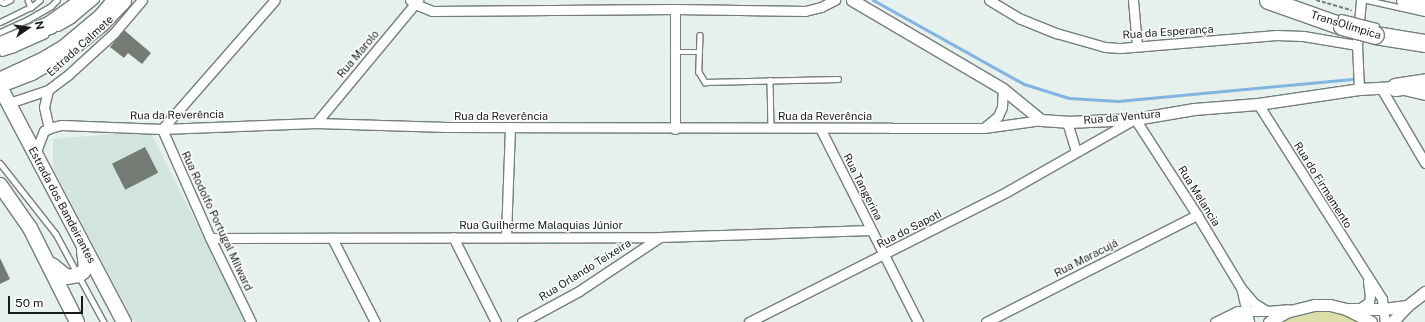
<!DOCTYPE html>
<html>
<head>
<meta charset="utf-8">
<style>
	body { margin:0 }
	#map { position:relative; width:1425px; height:322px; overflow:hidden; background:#e6f1ee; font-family:"Public Sans",sans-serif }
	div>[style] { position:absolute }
	.built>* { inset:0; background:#d1e4df }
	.green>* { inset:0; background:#dbdea9 }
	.stream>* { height:3px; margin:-1.5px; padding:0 1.5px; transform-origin:1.5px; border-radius:1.5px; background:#81b5df }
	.building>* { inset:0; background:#747a74; transform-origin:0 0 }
	.path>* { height:2px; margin-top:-1px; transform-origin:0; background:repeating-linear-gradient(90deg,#767c7a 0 4px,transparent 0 6px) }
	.roads { filter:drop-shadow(1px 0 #757e7c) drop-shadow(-1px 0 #757e7c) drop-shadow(0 1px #757e7c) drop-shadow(0 -1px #757e7c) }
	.service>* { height:4.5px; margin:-2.25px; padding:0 2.25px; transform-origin:2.25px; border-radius:2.25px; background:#fff }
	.minor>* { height:9px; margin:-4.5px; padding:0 4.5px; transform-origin:4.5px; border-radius:4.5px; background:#fff }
	.tertiary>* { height:11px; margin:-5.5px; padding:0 5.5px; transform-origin:5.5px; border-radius:5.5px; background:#fff }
	.primary>* { height:14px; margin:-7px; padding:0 7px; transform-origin:7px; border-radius:7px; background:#fff }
	.motorway>* { height:17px; margin:-8.5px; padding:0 8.5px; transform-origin:8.5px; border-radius:8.5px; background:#fff }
	.bridges { filter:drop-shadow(1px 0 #757e7c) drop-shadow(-1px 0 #757e7c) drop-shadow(0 1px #757e7c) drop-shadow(0 -1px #757e7c) }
	.service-bridge>* { height:4.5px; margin:-2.25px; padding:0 2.25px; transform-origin:2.25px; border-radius:2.25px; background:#fff }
	.motorway-bridge>* { height:17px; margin:-8.5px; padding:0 8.5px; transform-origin:8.5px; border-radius:8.5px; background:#fff }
	span { translate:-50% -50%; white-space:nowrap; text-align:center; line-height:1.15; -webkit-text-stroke:3px #fff; paint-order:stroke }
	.street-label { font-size:11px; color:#191c1b }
	.north { position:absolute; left:8px; top:8px; width:40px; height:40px; -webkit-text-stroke:3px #fff; paint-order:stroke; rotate:77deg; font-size:11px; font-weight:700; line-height:16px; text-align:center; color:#191c1b }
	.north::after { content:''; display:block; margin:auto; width:14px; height:18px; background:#191c1b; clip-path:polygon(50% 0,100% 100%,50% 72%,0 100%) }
	.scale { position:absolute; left:8px; top:296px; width:75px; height:18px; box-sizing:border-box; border:2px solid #191c1b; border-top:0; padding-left:5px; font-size:12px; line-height:14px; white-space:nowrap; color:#191c1b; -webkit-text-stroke:3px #fff; paint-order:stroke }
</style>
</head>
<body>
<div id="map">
	<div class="built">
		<div style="clip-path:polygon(150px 131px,246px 322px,134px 322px,53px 168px,53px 139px)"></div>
	</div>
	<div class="green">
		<div style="clip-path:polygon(1320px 309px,1338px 310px,1366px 322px,1280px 322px,1287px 317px)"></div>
	</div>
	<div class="stream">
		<div style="left:873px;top:0;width:173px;rotate:29.1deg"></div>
		<div style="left:1024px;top:84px;width:47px;rotate:17.3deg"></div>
		<div style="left:1069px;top:98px;width:49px;rotate:3.5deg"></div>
		<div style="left:1118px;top:101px;width:235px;rotate:-5.4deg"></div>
	</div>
	<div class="building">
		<div style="clip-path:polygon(124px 30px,151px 53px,142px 64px,128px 53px,124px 58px,110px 47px)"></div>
		<div style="left:145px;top:147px;width:29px;height:37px;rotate:63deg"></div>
		<div style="clip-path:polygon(0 258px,10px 279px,0 284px)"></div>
	</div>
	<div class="path">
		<div style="left:1316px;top:0;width:37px;rotate:16deg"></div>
	</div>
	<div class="roads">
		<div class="service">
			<div style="left:28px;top:0;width:8px;rotate:67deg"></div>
			<div style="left:1367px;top:0;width:59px;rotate:12.6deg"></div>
			<div style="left:0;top:1px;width:4px;rotate:27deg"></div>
			<div style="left:4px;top:3px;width:7px;rotate:-27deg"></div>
			<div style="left:0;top:22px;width:34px;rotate:-26deg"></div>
			<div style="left:31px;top:7px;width:11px;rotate:-38deg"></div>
			<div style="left:58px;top:28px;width:16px;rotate:-30deg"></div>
			<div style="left:72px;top:20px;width:31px;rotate:-40deg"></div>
			<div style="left:0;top:32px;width:30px;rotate:-24deg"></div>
			<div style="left:27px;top:20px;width:28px;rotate:-30deg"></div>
			<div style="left:51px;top:6px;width:8px;rotate:-45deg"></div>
			<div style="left:700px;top:35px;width:37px;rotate:92deg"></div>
			<div style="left:699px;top:72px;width:12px;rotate:59deg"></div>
			<div style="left:705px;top:82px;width:133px;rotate:-1.3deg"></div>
			<div style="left:675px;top:52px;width:25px"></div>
			<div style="left:2px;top:53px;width:13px;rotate:-18deg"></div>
			<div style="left:14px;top:49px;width:34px;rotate:-24deg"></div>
			<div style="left:0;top:74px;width:45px;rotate:-24.9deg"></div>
			<div style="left:41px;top:55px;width:23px;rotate:-31deg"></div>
			<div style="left:61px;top:43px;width:47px;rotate:-39.8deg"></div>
			<div style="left:97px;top:13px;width:17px;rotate:-50deg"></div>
			<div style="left:770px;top:80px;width:48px;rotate:88.8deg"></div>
			<div style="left:0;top:163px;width:90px;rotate:51.7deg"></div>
			<div style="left:56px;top:234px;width:100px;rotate:61.4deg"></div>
		</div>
		<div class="minor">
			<div style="left:410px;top:0;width:6px;rotate:39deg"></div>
			<div style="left:415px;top:4px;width:18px;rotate:22deg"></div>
			<div style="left:432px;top:11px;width:243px;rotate:-0.5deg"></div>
			<div style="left:675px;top:9px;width:130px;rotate:0.9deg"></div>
			<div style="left:805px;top:11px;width:16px;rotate:-14deg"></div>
			<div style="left:821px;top:7px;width:16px;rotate:-27deg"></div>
			<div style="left:989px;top:0;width:37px;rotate:31deg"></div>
			<div style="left:1021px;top:19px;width:38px;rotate:22deg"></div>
			<div style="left:1056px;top:33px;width:51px;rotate:15.9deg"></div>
			<div style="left:1105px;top:47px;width:16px;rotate:4deg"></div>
			<div style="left:1121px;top:48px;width:156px;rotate:-4.8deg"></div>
			<div style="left:1276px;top:35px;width:27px;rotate:2deg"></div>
			<div style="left:1303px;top:36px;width:55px;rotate:9.5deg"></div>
			<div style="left:1133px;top:0;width:46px;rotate:85deg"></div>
			<div style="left:1381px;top:88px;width:87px;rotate:59.6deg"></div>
			<div style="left:1359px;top:89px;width:44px;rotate:-92.6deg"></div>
			<div style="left:1357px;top:45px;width:45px;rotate:-84.9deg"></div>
			<div style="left:48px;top:90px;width:17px;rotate:103deg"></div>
			<div style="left:44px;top:107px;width:22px;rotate:77deg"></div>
			<div style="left:9px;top:103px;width:41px;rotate:-18.4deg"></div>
			<div style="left:48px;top:90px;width:26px;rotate:-37deg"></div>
			<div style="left:69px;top:74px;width:61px;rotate:-42.3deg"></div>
			<div style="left:114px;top:33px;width:43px;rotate:-49.7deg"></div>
			<div style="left:1258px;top:104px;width:231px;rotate:57.5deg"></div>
			<div style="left:1382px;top:299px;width:23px;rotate:83deg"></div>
			<div style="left:1067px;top:122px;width:30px;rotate:73deg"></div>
			<div style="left:316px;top:123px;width:160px;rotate:-50.3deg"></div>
			<div style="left:985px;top:127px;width:17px;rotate:-40deg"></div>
			<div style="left:998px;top:116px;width:10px;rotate:-66deg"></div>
			<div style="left:1002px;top:107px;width:18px;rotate:-87deg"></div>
			<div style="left:820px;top:128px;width:217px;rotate:63.2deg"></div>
			<div style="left:162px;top:129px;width:119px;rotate:66.2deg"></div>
			<div style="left:210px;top:238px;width:93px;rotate:64deg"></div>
			<div style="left:162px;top:129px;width:171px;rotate:-48.8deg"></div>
			<div style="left:675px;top:129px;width:120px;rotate:-90deg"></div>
			<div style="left:35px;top:154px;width:25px;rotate:-69deg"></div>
			<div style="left:44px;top:131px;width:10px;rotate:-24deg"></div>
			<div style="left:53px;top:127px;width:9px;rotate:-13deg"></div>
			<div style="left:62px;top:125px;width:100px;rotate:2.3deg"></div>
			<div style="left:162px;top:129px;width:154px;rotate:-2.2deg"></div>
			<div style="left:316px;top:123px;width:131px;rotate:1.7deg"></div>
			<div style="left:447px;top:127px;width:444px;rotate:0.1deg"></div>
			<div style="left:891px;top:128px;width:93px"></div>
			<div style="left:984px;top:128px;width:58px;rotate:-8deg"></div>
			<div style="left:506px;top:236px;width:109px;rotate:-87.9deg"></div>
			<div style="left:453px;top:237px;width:95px;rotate:63.2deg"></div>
			<div style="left:210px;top:238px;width:450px;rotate:-0.1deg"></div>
			<div style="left:660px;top:237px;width:211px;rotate:-1.9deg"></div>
			<div style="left:332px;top:238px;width:94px;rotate:62.9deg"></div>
			<div style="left:1242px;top:291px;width:32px;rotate:77deg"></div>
			<div style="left:1359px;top:309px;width:12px;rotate:-35deg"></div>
			<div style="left:1369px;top:302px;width:6px;rotate:-81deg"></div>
			<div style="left:1370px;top:296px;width:15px;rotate:-98deg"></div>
			<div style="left:1224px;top:318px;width:25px;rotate:7deg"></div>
			<div style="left:522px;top:322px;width:65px;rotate:-28.5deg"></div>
			<div style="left:579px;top:291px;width:97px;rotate:-33.7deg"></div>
			<div style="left:749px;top:322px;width:290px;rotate:-26.8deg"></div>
			<div style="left:1008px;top:191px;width:146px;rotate:-29.6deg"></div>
			<div style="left:1135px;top:119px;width:114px;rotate:57.1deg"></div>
			<div style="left:1197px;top:215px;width:85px;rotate:58.9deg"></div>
			<div style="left:1241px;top:288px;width:20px;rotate:49deg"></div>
			<div style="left:1254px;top:303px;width:15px;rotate:32deg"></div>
			<div style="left:1267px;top:311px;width:21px;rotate:-5deg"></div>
			<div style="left:986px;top:322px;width:237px;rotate:-26.9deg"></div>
			<div style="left:1215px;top:322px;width:25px;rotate:-26deg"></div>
			<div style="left:1238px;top:311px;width:27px"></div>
		</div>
		<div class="tertiary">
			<div style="left:852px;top:0;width:175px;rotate:30.5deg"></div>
			<div style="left:1003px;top:89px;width:49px;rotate:39.2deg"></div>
			<div style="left:1041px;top:120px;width:26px;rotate:4deg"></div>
			<div style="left:1067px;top:122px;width:68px;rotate:-2.5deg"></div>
			<div style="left:1135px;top:119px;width:60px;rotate:-9.6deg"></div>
			<div style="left:1194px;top:109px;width:64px;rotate:-4.5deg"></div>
			<div style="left:1258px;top:104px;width:102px;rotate:-8.4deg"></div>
			<div style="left:1359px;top:89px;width:36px;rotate:-3deg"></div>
			<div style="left:1395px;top:87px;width:31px;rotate:13deg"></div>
			<div style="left:1350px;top:309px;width:33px"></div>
			<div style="left:1383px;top:309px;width:24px;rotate:-7deg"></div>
			<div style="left:1269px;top:322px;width:20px;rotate:-30deg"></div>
			<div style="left:1286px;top:312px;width:29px;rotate:-14deg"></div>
			<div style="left:1314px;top:305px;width:16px"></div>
			<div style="left:1330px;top:305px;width:16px;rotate:14deg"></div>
			<div style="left:1346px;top:309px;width:28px;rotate:27deg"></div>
			<div style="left:1392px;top:322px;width:22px;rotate:-47deg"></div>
			<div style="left:1407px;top:306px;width:23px;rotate:-38deg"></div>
		</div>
		<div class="primary">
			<div style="left:0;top:87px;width:266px;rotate:62.2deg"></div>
			<div style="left:0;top:185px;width:52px;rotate:55.1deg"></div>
			<div style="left:30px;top:228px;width:105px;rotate:63.4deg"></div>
			<div style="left:52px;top:265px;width:19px;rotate:39deg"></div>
			<div style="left:67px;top:277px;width:12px;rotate:-9deg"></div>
			<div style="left:79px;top:275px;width:5px;rotate:-37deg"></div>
			<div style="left:83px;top:272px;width:6px;rotate:-59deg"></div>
			<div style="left:86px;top:267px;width:17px;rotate:-97deg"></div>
		</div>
		<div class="motorway">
			<div style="left:1268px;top:0;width:78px;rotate:19.4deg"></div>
			<div style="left:1405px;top:0;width:20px;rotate:11deg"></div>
			<div style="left:1375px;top:35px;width:51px;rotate:9.1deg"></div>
			<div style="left:0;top:45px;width:53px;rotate:-22.2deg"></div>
			<div style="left:49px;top:25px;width:43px;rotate:-35.5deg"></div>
			<div style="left:0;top:83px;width:33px;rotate:-21deg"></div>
			<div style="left:31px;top:71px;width:42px;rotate:-30.3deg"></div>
			<div style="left:67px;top:50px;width:43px;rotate:-39.3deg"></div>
			<div style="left:100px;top:23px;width:32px;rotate:-46deg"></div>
			<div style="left:1395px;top:87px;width:30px;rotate:-9deg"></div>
		</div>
	</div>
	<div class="bridges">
		<div class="service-bridge">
			<div style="left:1341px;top:17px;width:36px;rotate:14deg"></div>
		</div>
		<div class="motorway-bridge">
			<div style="left:1342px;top:26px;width:34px;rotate:15deg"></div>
		</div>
	</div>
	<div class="street-label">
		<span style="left:1346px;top:25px;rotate:17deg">TransOlímpica</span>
		<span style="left:1168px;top:32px;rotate:-4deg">Rua da Esperança</span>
		<span style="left:80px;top:46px;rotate:-42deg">Estrada Calmete</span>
		<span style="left:358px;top:54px;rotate:-50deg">Rua Marolo</span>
		<span style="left:177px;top:115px;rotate:-1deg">Rua da Reverência</span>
		<span style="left:501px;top:116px">Rua da Reverência</span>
		<span style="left:825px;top:116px">Rua da Reverência</span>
		<span style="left:1122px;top:117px;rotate:-5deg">Rua da Ventura</span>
		<span style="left:1323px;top:185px;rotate:58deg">Rua do Firmamento</span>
		<span style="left:863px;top:187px;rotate:63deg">Rua Tangerina</span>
		<span style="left:1199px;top:196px;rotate:58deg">Rua Melancia</span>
		<span style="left:62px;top:205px;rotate:62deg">Estrada dos Bandeirantes</span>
		<span style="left:217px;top:221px;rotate:65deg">Rua Rodolfo Portugal Milward</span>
		<span style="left:541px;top:225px">Rua Guilherme Malaquias Júnior</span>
		<span style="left:909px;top:229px;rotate:-27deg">Rua do Sapoti</span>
		<span style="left:1086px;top:258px;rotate:-27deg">Rua Maracujá</span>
		<span style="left:585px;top:270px;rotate:-32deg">Rua Orlando Teixeira</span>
	</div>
	<div class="north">N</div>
	<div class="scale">50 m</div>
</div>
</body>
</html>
